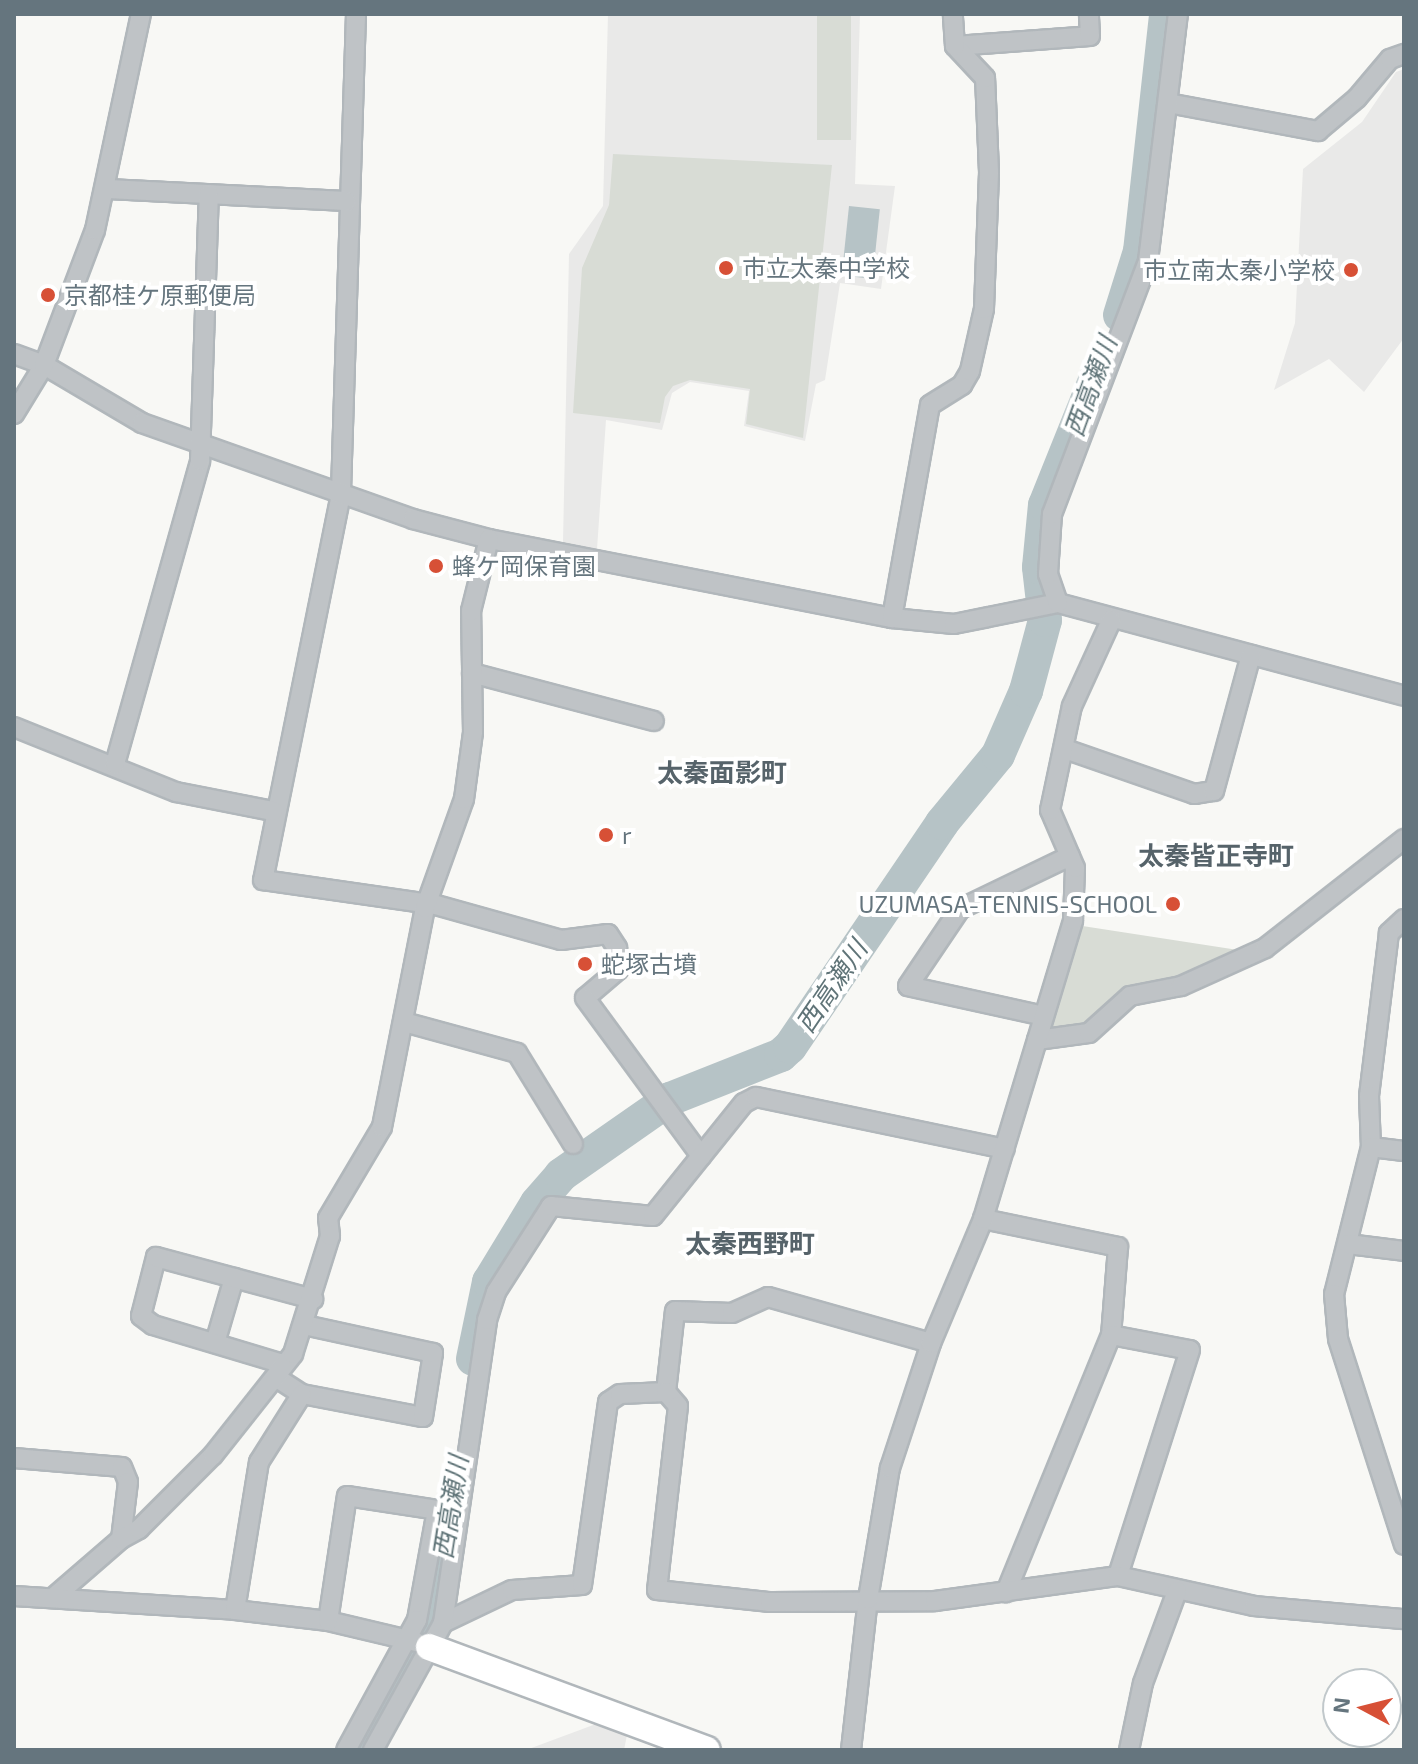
<!DOCTYPE html>
<html>
<head>
<meta charset="utf-8">
<style>
	body { margin:0 }
	#map { position:relative; width:1418px; height:1764px; overflow:hidden; background:#f8f8f5; font-family:"Exo 2","Noto Sans JP",sans-serif }
	div>[style] { position:absolute }
	.built>* { inset:0; background:#e9e9e8 }
	.green>* { inset:0; background:#d8dcd5; transform-origin:0 0 }
	.water>* { inset:0; background:#b6c3c6; transform-origin:0 0 }
	.river>* { height:34px; margin:-17px; padding:0 17px; transform-origin:17px; border-radius:17px; background:#b6c3c6 }
	.roads { filter:drop-shadow(2px 0 #b1b7bb) drop-shadow(-2px 0 #b1b7bb) drop-shadow(0 2px #b1b7bb) drop-shadow(0 -2px #b1b7bb) }
	.street>* { height:18px; margin:-9px; padding:0 9px; transform-origin:9px; border-radius:9px; background:#bfc3c6 }
	.secondary>* { height:26px; margin:-13px; padding:0 13px; transform-origin:13px; border-radius:13px; background:#fff }
	.dots>* { width:22px; height:22px; translate:-50% -50%; box-sizing:border-box; border:4px solid #fff; border-radius:50% }
	span { translate:-50% -50%; white-space:nowrap; text-align:center; line-height:1.15; -webkit-text-stroke:8px #fff; paint-order:stroke }
	.poi-label { font-size:24px; color:#65757e }
	.left { translate:0 -50%; text-align:left }
	.right { translate:-100% -50%; text-align:right }
	.water-label { font-size:26px; color:#607478; font-style:italic }
	.neighbourhood-label { font-size:26px; color:#56636a; font-weight:700 }
	.frame { position:absolute; inset:0; border:16px solid #65757e; pointer-events:none }
	.north { position:absolute; left:1322px; top:1668px; width:80px; height:80px; box-sizing:border-box; background:#fff; border:2px solid #c1c8cb; border-radius:50%; rotate:277deg; font-size:22px; font-weight:700; line-height:32px; text-align:center; color:#65757e }
	.north::after { content:''; display:block; margin:auto; width:28px; height:36px; background:#d75036; clip-path:polygon(50% 0,100% 100%,50% 72%,0 100%) }
</style>
</head>
<body>
<div id="map">
	<div class="built">
		<div style="clip-path:polygon(608px 14px,860px 14px,855px 184px,895px 186px,881px 289px,840px 283px,825px 380px,816px 384px,805px 441px,744px 426px,749px 391px,690px 382px,672px 393px,662px 430px,606px 420px,597px 549px,563px 542px,569px 254px,603px 206px)"></div>
		<div style="clip-path:polygon(1404px 69px,1404px 338px,1364px 392px,1329px 359px,1274px 390px,1295px 323px,1303px 169px,1362px 122px,1396px 72px)"></div>
		<div style="clip-path:polygon(604px 1721px,628px 1730px,624px 1750px,526px 1750px)"></div>
	</div>
	<div class="green">
		<div style="left:817px;top:14px;width:34px;height:126px"></div>
		<div style="clip-path:polygon(613px 154px,832px 165px,803px 438px,746px 424px,750px 389px,690px 380px,673px 386px,665px 397px,660px 423px,573px 413px,582px 268px,609px 205px)"></div>
		<div style="clip-path:polygon(1076px 925px,1251px 952px,1130px 992px,1087px 1030px,1042px 1036px)"></div>
	</div>
	<div class="water">
		<div style="left:849px;top:206px;width:31px;height:70px;rotate:6deg"></div>
	</div>
	<div class="river">
		<div style="left:1120px;top:315px;width:67px;rotate:-72.6deg"></div>
		<div style="left:1140px;top:251px;width:238px;rotate:-83.7deg"></div>
		<div style="left:473px;top:1359px;width:79px;rotate:-78.3deg"></div>
		<div style="left:489px;top:1282px;width:92px;rotate:-58.7deg"></div>
		<div style="left:537px;top:1203px;width:37px;rotate:-49deg"></div>
		<div style="left:561px;top:1175px;width:133px;rotate:-34.9deg"></div>
		<div style="left:670px;top:1099px;width:119px;rotate:-21.6deg"></div>
		<div style="left:781px;top:1055px;width:12px;rotate:-42deg"></div>
		<div style="left:790px;top:1047px;width:271px;rotate:-55.8deg"></div>
		<div style="left:942px;top:823px;width:88px;rotate:-50.5deg"></div>
		<div style="left:998px;top:755px;width:70px;rotate:-66.4deg"></div>
		<div style="left:1026px;top:691px;width:73px;rotate:-75deg"></div>
		<div style="left:1045px;top:620px;width:53px;rotate:-96.5deg"></div>
		<div style="left:1039px;top:567px;width:62px;rotate:-84.5deg"></div>
		<div style="left:1045px;top:505px;width:148px;rotate:-68.1deg"></div>
		<div style="left:360px;top:1750px;width:160px;rotate:-62.5deg"></div>
		<div style="left:434px;top:1608px;width:67px;rotate:-78.9deg"></div>
	</div>
	<div class="roads">
		<div class="street">
			<div style="left:356px;top:14px;width:480px;rotate:91.8deg"></div>
			<div style="left:341px;top:494px;width:394px;rotate:101.4deg"></div>
			<div style="left:263px;top:880px;width:175px;rotate:8.2deg"></div>
			<div style="left:436px;top:905px;width:130px;rotate:15.6deg"></div>
			<div style="left:561px;top:940px;width:47px;rotate:-7.3deg"></div>
			<div style="left:608px;top:934px;width:17px;rotate:57deg"></div>
			<div style="left:617px;top:948px;width:22px;rotate:87deg"></div>
			<div style="left:618px;top:970px;width:43px;rotate:139.7deg"></div>
			<div style="left:585px;top:998px;width:196px;rotate:53.7deg"></div>
			<div style="left:955px;top:46px;width:135px;rotate:-4.2deg"></div>
			<div style="left:1090px;top:36px;width:22px;rotate:-93deg"></div>
			<div style="left:1168px;top:103px;width:153px;rotate:10.6deg"></div>
			<div style="left:1318px;top:131px;width:51px;rotate:-40.2deg"></div>
			<div style="left:1357px;top:98px;width:51px;rotate:-49.8deg"></div>
			<div style="left:1390px;top:59px;width:15px;rotate:-20deg"></div>
			<div style="left:107px;top:189px;width:240px;rotate:2.9deg"></div>
			<div style="left:14px;top:354px;width:32px;rotate:20deg"></div>
			<div style="left:44px;top:365px;width:114px;rotate:30.6deg"></div>
			<div style="left:142px;top:423px;width:288px;rotate:19.5deg"></div>
			<div style="left:413px;top:519px;width:79px;rotate:14.7deg"></div>
			<div style="left:489px;top:539px;width:411px;rotate:11.1deg"></div>
			<div style="left:892px;top:618px;width:62px;rotate:5.5deg"></div>
			<div style="left:954px;top:624px;width:106px;rotate:-11.4deg"></div>
			<div style="left:1058px;top:603px;width:358px;rotate:15deg"></div>
			<div style="left:14px;top:414px;width:57px;rotate:-58.5deg"></div>
			<div style="left:44px;top:365px;width:144px;rotate:-69.3deg"></div>
			<div style="left:95px;top:230px;width:221px;rotate:-78deg"></div>
			<div style="left:1058px;top:603px;width:31px;rotate:-109deg"></div>
			<div style="left:1048px;top:574px;width:60px;rotate:-86.2deg"></div>
			<div style="left:1052px;top:514px;width:271px;rotate:-69.2deg"></div>
			<div style="left:1148px;top:261px;width:249px;rotate:-83.1deg"></div>
			<div style="left:892px;top:618px;width:216px;rotate:-79.9deg"></div>
			<div style="left:930px;top:405px;width:38px;rotate:-32deg"></div>
			<div style="left:962px;top:385px;width:16px;rotate:-60deg"></div>
			<div style="left:970px;top:371px;width:64px;rotate:-77.3deg"></div>
			<div style="left:984px;top:309px;width:137px;rotate:-87.9deg"></div>
			<div style="left:989px;top:172px;width:94px;rotate:-92.4deg"></div>
			<div style="left:985px;top:78px;width:44px;rotate:-133.2deg"></div>
			<div style="left:955px;top:46px;width:32px;rotate:-94deg"></div>
			<div style="left:472px;top:673px;width:188px;rotate:14.8deg"></div>
			<div style="left:14px;top:727px;width:175px;rotate:21.9deg"></div>
			<div style="left:176px;top:792px;width:99px;rotate:11.1deg"></div>
			<div style="left:1065px;top:749px;width:137px;rotate:19.2deg"></div>
			<div style="left:1194px;top:794px;width:20px;rotate:-9deg"></div>
			<div style="left:1214px;top:791px;width:141px;rotate:-74.8deg"></div>
			<div style="left:115px;top:764px;width:315px;rotate:-74.3deg"></div>
			<div style="left:200px;top:461px;width:267px;rotate:-88.1deg"></div>
			<div style="left:1404px;top:919px;width:21px;rotate:137deg"></div>
			<div style="left:1389px;top:933px;width:164px;rotate:97deg"></div>
			<div style="left:1369px;top:1096px;width:51px;rotate:87.8deg"></div>
			<div style="left:1371px;top:1147px;width:152px;rotate:104.1deg"></div>
			<div style="left:1334px;top:1294px;width:45px;rotate:84.9deg"></div>
			<div style="left:1338px;top:1339px;width:216px;rotate:72.2deg"></div>
			<div style="left:1044px;top:1016px;width:139px;rotate:-167.6deg"></div>
			<div style="left:908px;top:986px;width:93px;rotate:-56deg"></div>
			<div style="left:960px;top:909px;width:122px;rotate:-25.7deg"></div>
			<div style="left:404px;top:1022px;width:117px;rotate:15.3deg"></div>
			<div style="left:517px;top:1053px;width:107px;rotate:58.4deg"></div>
			<div style="left:1037px;top:1040px;width:52px;rotate:-7.7deg"></div>
			<div style="left:1089px;top:1033px;width:55px;rotate:-42.1deg"></div>
			<div style="left:1130px;top:996px;width:52px;rotate:-11.1deg"></div>
			<div style="left:1181px;top:986px;width:92px;rotate:-24.3deg"></div>
			<div style="left:1265px;top:948px;width:177px;rotate:-38.1deg"></div>
			<div style="left:1371px;top:1147px;width:33px;rotate:7deg"></div>
			<div style="left:983px;top:1219px;width:138px;rotate:11.7deg"></div>
			<div style="left:1118px;top:1247px;width:88px;rotate:94.5deg"></div>
			<div style="left:1111px;top:1335px;width:278px;rotate:112.2deg"></div>
			<div style="left:1348px;top:1244px;width:56px;rotate:7.1deg"></div>
			<div style="left:1111px;top:1335px;width:80px;rotate:10.8deg"></div>
			<div style="left:1190px;top:1350px;width:237px;rotate:107.7deg"></div>
			<div style="left:215px;top:1343px;width:68px;rotate:-73.7deg"></div>
			<div style="left:283px;top:1364px;width:136px;rotate:-163.3deg"></div>
			<div style="left:153px;top:1325px;width:15px;rotate:-143deg"></div>
			<div style="left:141px;top:1316px;width:61px;rotate:-75.7deg"></div>
			<div style="left:156px;top:1257px;width:163px;rotate:15deg"></div>
			<div style="left:277px;top:1378px;width:30px;rotate:33deg"></div>
			<div style="left:302px;top:1394px;width:123px;rotate:10.8deg"></div>
			<div style="left:423px;top:1417px;width:65px;rotate:-81.1deg"></div>
			<div style="left:433px;top:1353px;width:131px;rotate:-167.7deg"></div>
			<div style="left:666px;top:1392px;width:81px;rotate:-83.7deg"></div>
			<div style="left:675px;top:1311px;width:57px;rotate:2deg"></div>
			<div style="left:732px;top:1313px;width:39px;rotate:-24deg"></div>
			<div style="left:768px;top:1297px;width:169px;rotate:15.8deg"></div>
			<div style="left:14px;top:1458px;width:108px;rotate:4.8deg"></div>
			<div style="left:122px;top:1467px;width:16px;rotate:68deg"></div>
			<div style="left:128px;top:1482px;width:57px;rotate:97deg"></div>
			<div style="left:121px;top:1539px;width:90px;rotate:139.1deg"></div>
			<div style="left:121px;top:1539px;width:21px;rotate:-29deg"></div>
			<div style="left:139px;top:1529px;width:105px;rotate:-45deg"></div>
			<div style="left:213px;top:1455px;width:129px;rotate:-51.6deg"></div>
			<div style="left:293px;top:1354px;width:124px;rotate:-72.6deg"></div>
			<div style="left:330px;top:1236px;width:18px;rotate:-96deg"></div>
			<div style="left:328px;top:1218px;width:106px;rotate:-59.3deg"></div>
			<div style="left:382px;top:1127px;width:223px;rotate:-78.9deg"></div>
			<div style="left:425px;top:908px;width:116px;rotate:-70.3deg"></div>
			<div style="left:464px;top:799px;width:68px;rotate:-82.3deg"></div>
			<div style="left:473px;top:732px;width:121px;rotate:-90.9deg"></div>
			<div style="left:471px;top:611px;width:74px;rotate:-76deg"></div>
			<div style="left:14px;top:1596px;width:221px;rotate:3.6deg"></div>
			<div style="left:235px;top:1610px;width:94px;rotate:6.7deg"></div>
			<div style="left:328px;top:1621px;width:90px;rotate:13.4deg"></div>
			<div style="left:235px;top:1610px;width:150px;rotate:-80.8deg"></div>
			<div style="left:259px;top:1462px;width:80px;rotate:-57.7deg"></div>
			<div style="left:328px;top:1621px;width:126px;rotate:-81.4deg"></div>
			<div style="left:347px;top:1496px;width:91px;rotate:8.8deg"></div>
			<div style="left:437px;top:1510px;width:112px;rotate:100.3deg"></div>
			<div style="left:417px;top:1620px;width:148px;rotate:118.6deg"></div>
			<div style="left:443px;top:1623px;width:76px;rotate:-25.6deg"></div>
			<div style="left:512px;top:1590px;width:70px;rotate:-4.1deg"></div>
			<div style="left:582px;top:1585px;width:185px;rotate:-81.9deg"></div>
			<div style="left:608px;top:1402px;width:14px;rotate:-34deg"></div>
			<div style="left:620px;top:1394px;width:46px;rotate:-2.5deg"></div>
			<div style="left:666px;top:1392px;width:18px;rotate:49deg"></div>
			<div style="left:678px;top:1406px;width:185px;rotate:96.5deg"></div>
			<div style="left:657px;top:1590px;width:114px;rotate:6.1deg"></div>
			<div style="left:770px;top:1602px;width:165px;rotate:-0.3deg"></div>
			<div style="left:935px;top:1601px;width:185px;rotate:-7.8deg"></div>
			<div style="left:1118px;top:1576px;width:139px;rotate:12.4deg"></div>
			<div style="left:1254px;top:1606px;width:151px;rotate:5deg"></div>
			<div style="left:373px;top:1750px;width:145px;rotate:-61.1deg"></div>
			<div style="left:443px;top:1623px;width:306px;rotate:-81.7deg"></div>
			<div style="left:487px;top:1320px;width:29px;rotate:-72deg"></div>
			<div style="left:496px;top:1292px;width:102px;rotate:-57.4deg"></div>
			<div style="left:551px;top:1206px;width:102px;rotate:5.6deg"></div>
			<div style="left:653px;top:1216px;width:145px;rotate:-51.2deg"></div>
			<div style="left:744px;top:1103px;width:13px;rotate:-27deg"></div>
			<div style="left:756px;top:1097px;width:254px;rotate:11.8deg"></div>
			<div style="left:851px;top:1750px;width:152px;rotate:-83.6deg"></div>
			<div style="left:868px;top:1599px;width:133px;rotate:-80.5deg"></div>
			<div style="left:890px;top:1468px;width:132px;rotate:-71.8deg"></div>
			<div style="left:931px;top:1343px;width:134px;rotate:-67.2deg"></div>
			<div style="left:983px;top:1219px;width:312px;rotate:-73.2deg"></div>
			<div style="left:1073px;top:920px;width:52px;rotate:-87.8deg"></div>
			<div style="left:1075px;top:868px;width:63px;rotate:-113.3deg"></div>
			<div style="left:1050px;top:810px;width:106px;rotate:-78.1deg"></div>
			<div style="left:1072px;top:706px;width:94px;rotate:-65.4deg"></div>
			<div style="left:1129px;top:1750px;width:68px;rotate:-78.2deg"></div>
			<div style="left:1143px;top:1683px;width:98px;rotate:-69.7deg"></div>
		</div>
		<div class="secondary">
			<div style="left:429px;top:1647px;width:296px;rotate:20.3deg"></div>
		</div>
	</div>
	<div class="dots">
		<div style="left:726px;top:268px;background:#d75036"></div>
		<div style="left:1351px;top:270px;background:#d75036"></div>
		<div style="left:48px;top:295px;background:#d75036"></div>
		<div style="left:436px;top:566px;background:#d75036"></div>
		<div style="left:606px;top:835px;background:#d75036"></div>
		<div style="left:1173px;top:904px;background:#d75036"></div>
		<div style="left:585px;top:964px;background:#d75036"></div>
	</div>
	<div class="poi-label">
		<span class="left" style="left:742px;top:268px">市立太秦中学校</span>
		<span class="right" style="left:1335px;top:270px">市立南太秦小学校</span>
		<span class="left" style="left:64px;top:295px">京都桂ケ原郵便局</span>
		<span class="left" style="left:452px;top:566px">蜂ケ岡保育園</span>
		<span class="left" style="left:622px;top:835px">r</span>
		<span class="right" style="left:1157px;top:904px">UZUMASA-TENNIS-SCHOOL</span>
		<span class="left" style="left:601px;top:964px">蛇塚古墳</span>
	</div>
	<div class="water-label">
		<span style="left:1090px;top:386px;rotate:-70deg">西高瀬川</span>
		<span style="left:831px;top:986px;rotate:-56deg">西高瀬川</span>
		<span style="left:450px;top:1507px;rotate:-81deg">西高瀬川</span>
	</div>
	<div class="neighbourhood-label">
		<span style="left:722px;top:772px">太秦面影町</span>
		<span style="left:1216px;top:855px">太秦皆正寺町</span>
		<span style="left:750px;top:1243px">太秦西野町</span>
	</div>
	<div class="frame"></div>
	<div class="north">N</div>
</div>
</body>
</html>
